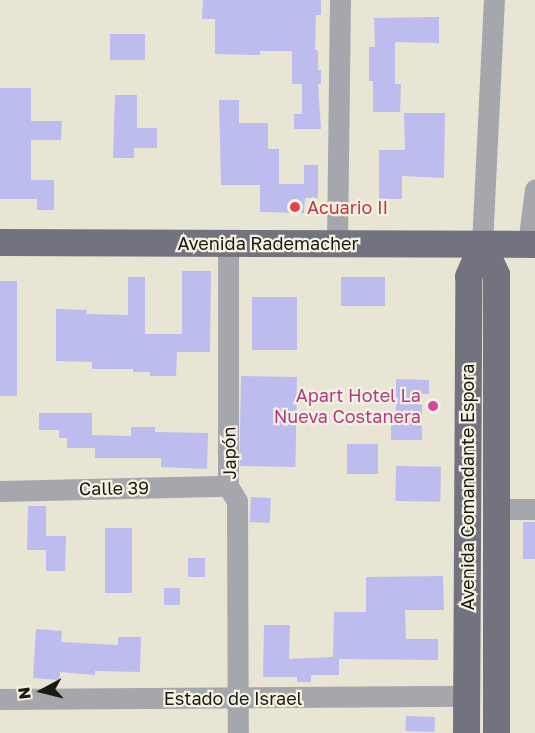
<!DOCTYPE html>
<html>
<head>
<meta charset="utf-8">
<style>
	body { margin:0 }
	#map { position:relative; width:535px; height:733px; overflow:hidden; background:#e8e5d4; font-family:"Golos Text",sans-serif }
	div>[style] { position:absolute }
	.building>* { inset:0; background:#bdbcee; transform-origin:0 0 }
	.minor>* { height:21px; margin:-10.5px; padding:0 10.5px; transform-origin:10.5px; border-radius:10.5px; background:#a6a6ad }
	.major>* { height:27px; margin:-13.5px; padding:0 13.5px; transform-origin:13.5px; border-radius:13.5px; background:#72737f }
	.dots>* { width:16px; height:16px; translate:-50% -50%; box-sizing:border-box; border:3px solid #f5f2e2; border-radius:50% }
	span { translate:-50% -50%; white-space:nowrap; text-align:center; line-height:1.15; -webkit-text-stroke:4.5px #f5f2e2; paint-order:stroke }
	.health-label { font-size:18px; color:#be3a42 }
	.left { translate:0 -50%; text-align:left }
	.street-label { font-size:18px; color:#1a1913 }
	.hotel-label { font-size:18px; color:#b23c85 }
	.right { translate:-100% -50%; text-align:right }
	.north { position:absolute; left:12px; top:661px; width:60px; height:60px; -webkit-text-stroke:4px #f5f2e2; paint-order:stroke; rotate:263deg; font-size:16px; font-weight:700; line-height:24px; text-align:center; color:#1a1913 }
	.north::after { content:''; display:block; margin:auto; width:21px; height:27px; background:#1a1913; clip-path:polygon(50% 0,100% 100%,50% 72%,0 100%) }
</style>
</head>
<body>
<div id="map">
	<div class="building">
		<div style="clip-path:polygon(203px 0,321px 0,321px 15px,316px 15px,315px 50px,318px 50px,318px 70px,321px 70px,321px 84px,318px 84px,321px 129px,294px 129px,294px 114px,302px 114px,302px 84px,292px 84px,292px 51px,260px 51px,260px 55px,215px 54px,215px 19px,202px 19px)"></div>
		<div style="clip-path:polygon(439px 17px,439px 43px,395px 42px,395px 84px,401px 84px,400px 112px,373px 112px,373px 81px,369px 81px,369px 47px,375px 47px,374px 18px)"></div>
		<div style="left:110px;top:34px;width:35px;height:26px"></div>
		<div style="clip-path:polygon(0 88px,31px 88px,31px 121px,62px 121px,61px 140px,31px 140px,31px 180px,54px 180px,54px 210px,37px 210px,37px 199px,0 199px)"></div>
		<div style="clip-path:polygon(115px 95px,137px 95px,137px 128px,157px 128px,157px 148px,134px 148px,134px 158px,113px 158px)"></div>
		<div style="clip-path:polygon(219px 100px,239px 100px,239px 123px,268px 123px,268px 149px,279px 149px,279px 184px,304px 184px,304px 165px,318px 165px,318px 198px,305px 198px,304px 213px,260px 212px,260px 185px,221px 185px)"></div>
		<div style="clip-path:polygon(404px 113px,445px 113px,444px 178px,402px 176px,402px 199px,379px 199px,379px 150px,405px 150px)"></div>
		<div style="clip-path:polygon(182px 271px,211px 271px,210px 352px,177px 352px,176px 376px,150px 376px,150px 372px,133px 372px,133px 369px,92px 369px,92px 362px,56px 361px,56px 309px,87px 310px,86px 314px,128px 315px,128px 277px,145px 277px,145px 334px,182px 334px)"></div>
		<div style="left:341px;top:277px;width:44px;height:29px"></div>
		<div style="left:0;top:281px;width:17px;height:115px"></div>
		<div style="left:252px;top:297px;width:45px;height:53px"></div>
		<div style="left:241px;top:376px;width:56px;height:90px;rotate:1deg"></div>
		<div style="clip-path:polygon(396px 379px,429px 380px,429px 394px,422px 394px,422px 440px,391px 440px,391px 419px,396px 419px)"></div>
		<div style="clip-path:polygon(39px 413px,92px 413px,92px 435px,131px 436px,131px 427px,155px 427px,155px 432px,208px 433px,207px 469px,161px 467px,161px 458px,95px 458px,95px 448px,67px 448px,67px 438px,59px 438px,59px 430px,39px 430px)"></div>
		<div style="left:347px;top:444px;width:31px;height:30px"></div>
		<div style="left:396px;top:466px;width:45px;height:35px;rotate:1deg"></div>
		<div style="left:251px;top:497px;width:20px;height:25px;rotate:3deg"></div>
		<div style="clip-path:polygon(28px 506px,46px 506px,46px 536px,66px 536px,65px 571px,46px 571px,46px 550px,27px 550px)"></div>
		<div style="left:523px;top:522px;width:12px;height:37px"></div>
		<div style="left:105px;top:528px;width:27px;height:65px"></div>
		<div style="left:188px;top:558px;width:17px;height:19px"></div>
		<div style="clip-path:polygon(443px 576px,444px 610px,405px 610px,406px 639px,438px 639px,438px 660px,339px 659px,339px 675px,311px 675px,311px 682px,297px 682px,297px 677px,263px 677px,264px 625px,290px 625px,289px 659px,333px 657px,334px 612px,366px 612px,366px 577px)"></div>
		<div style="left:164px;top:588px;width:16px;height:17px"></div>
		<div style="clip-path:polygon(36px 629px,62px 631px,61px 642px,118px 645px,118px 637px,141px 637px,140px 672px,95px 671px,95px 675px,60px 672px,59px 680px,33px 678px)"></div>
		<div style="left:406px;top:716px;width:29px;height:15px;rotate:2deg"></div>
	</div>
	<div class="minor">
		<div style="left:228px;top:243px;width:243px;rotate:90deg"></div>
		<div style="left:228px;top:486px;width:17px;rotate:59deg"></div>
		<div style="left:237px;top:501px;width:232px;rotate:89.8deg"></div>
		<div style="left:337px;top:243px;width:243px;rotate:-89.3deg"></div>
		<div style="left:482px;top:244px;width:244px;rotate:-87.2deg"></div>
		<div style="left:528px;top:244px;width:55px;rotate:-82.7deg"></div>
		<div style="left:0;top:491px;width:228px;rotate:-1.3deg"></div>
		<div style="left:497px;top:509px;width:38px"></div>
		<div style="left:0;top:699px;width:466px;rotate:-0.4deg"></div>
	</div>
	<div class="major">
		<div style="left:0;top:242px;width:535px;rotate:0.21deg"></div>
		<div style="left:482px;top:244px;width:33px;rotate:65deg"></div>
		<div style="left:496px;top:274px;width:459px;rotate:90deg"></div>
		<div style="left:466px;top:733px;width:457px;rotate:-89.7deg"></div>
		<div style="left:468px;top:276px;width:35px;rotate:-66deg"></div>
	</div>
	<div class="dots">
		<div style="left:295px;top:207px;background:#e0444e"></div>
		<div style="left:433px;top:406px;background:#d1479c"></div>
	</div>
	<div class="health-label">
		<span class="left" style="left:307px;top:207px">Acuario II</span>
	</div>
	<div class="street-label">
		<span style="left:268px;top:243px">Avenida Rademacher</span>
		<span style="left:229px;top:453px;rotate:-91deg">Japón</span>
		<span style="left:467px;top:487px;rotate:-90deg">Avenida Comandante Espora</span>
		<span style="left:114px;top:488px;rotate:-1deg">Calle 39</span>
		<span style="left:233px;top:698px">Estado de Israel</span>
	</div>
	<div class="hotel-label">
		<span class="right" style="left:421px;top:406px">Apart Hotel La<br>Nueva Costanera</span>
	</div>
	<div class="north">N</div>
</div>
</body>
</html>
